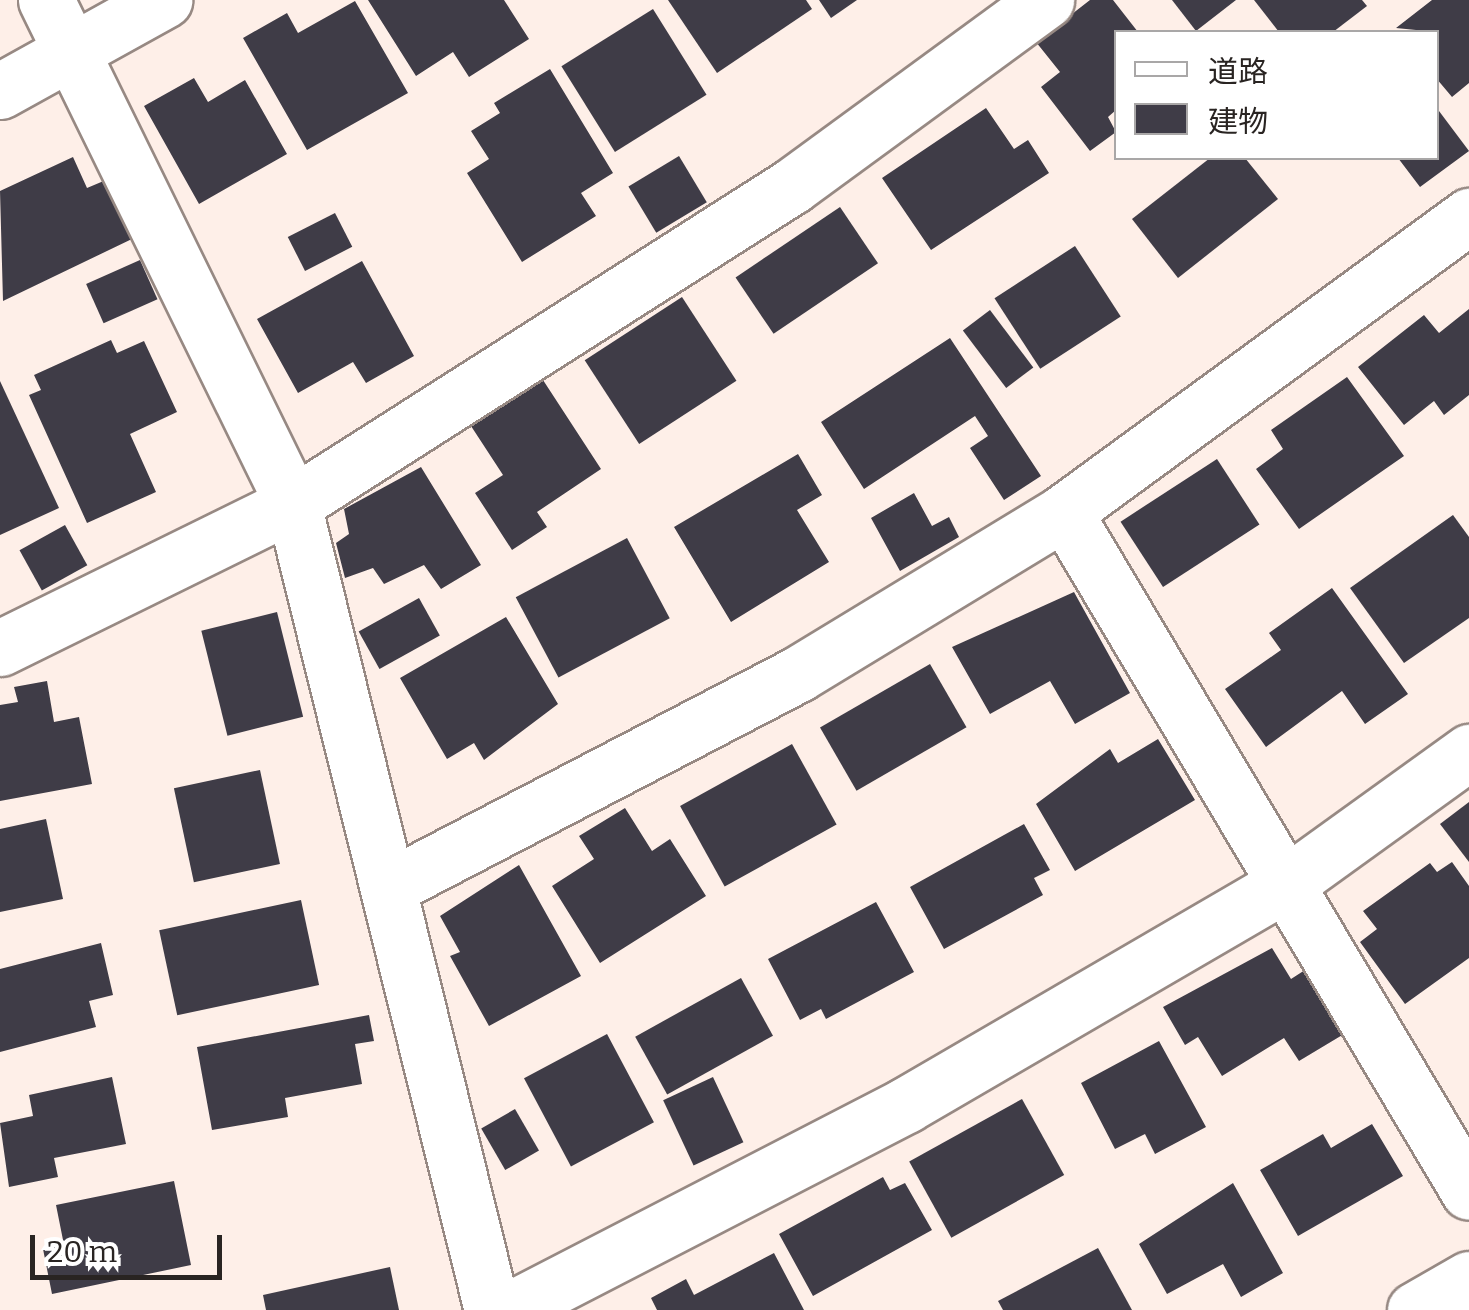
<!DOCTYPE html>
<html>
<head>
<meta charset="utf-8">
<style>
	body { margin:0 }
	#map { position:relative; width:1469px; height:1310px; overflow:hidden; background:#feefe8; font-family:Bitter,"Noto Sans JP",serif }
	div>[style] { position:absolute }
	.building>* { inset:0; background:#3f3c47; transform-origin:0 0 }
	.roads { filter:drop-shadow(2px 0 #978983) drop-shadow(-2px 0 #978983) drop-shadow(0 2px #978983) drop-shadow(0 -2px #978983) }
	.minor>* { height:55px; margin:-27.5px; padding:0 27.5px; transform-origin:27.5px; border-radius:27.5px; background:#fff }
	span { translate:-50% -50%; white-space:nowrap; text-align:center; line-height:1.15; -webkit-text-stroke:10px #fff; paint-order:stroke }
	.legend { position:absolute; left:1114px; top:30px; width:325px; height:130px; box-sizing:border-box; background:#fff; border:2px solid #a9a7a7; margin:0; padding:12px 18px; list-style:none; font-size:30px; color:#292422 }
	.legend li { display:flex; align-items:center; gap:20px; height:50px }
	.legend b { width:50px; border:2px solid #a9a7a7 }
	.scale { position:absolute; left:30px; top:1235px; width:192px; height:45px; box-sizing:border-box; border:5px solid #292422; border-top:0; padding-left:12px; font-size:30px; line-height:35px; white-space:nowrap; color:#292422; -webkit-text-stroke:8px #fff; paint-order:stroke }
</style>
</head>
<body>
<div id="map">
	<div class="building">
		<div style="clip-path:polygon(368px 0,504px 0,529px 39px,469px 77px,453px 52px,416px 76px)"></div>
		<div style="clip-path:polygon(668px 0,806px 0,812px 9px,717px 73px)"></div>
		<div style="clip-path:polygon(819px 0,857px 0,831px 18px)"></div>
		<div style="clip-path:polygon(1090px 0,1113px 0,1138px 32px,1116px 32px,1116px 110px,1108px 117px,1116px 132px,1090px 151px,1041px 87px,1060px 72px,1036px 42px)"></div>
		<div style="clip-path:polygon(1172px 0,1236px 0,1196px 31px)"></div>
		<div style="clip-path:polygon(1254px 0,1362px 0,1367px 6px,1333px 32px,1279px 32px)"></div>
		<div style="clip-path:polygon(1432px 0,1469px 0,1469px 83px,1452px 97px,1436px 78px,1436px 32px,1396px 28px)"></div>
		<div style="clip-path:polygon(355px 1px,408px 93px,307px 150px,243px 38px,287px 13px,298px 33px)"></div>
		<div style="left:653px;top:9px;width:101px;height:108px;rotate:58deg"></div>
		<div style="clip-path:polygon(550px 69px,613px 173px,581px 193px,596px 216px,522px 262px,467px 173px,489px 159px,471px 131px,500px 113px,494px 103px)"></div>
		<div style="clip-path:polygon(194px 78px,208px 102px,245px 80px,287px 154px,199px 204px,144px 106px)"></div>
		<div style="clip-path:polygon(1436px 107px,1469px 151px,1420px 187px,1398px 158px,1436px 158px)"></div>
		<div style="clip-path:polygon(986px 108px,1014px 149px,1028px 140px,1049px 173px,931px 250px,882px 178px)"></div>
		<div style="left:679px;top:156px;width:54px;height:59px;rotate:59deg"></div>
		<div style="clip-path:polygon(73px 157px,87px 188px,106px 180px,134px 238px,3px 301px,0 191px)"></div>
		<div style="clip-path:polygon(1210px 158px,1245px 158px,1278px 199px,1178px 278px,1132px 219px)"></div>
		<div style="left:840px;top:207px;width:68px;height:126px;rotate:56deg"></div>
		<div style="left:335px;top:213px;width:38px;height:53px;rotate:63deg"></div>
		<div style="left:1075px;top:246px;width:84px;height:96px;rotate:57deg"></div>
		<div style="left:140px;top:260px;width:43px;height:59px;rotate:66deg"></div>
		<div style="clip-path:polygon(362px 261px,414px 356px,366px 383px,353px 362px,298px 393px,257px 319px)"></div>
		<div style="left:682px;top:297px;width:100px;height:116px;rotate:57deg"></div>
		<div style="clip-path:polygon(1469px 309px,1469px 395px,1444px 415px,1434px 401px,1404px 425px,1358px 367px,1424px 315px,1439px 333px)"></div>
		<div style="left:990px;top:310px;width:72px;height:34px;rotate:53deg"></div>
		<div style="clip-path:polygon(950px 338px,1041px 476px,1004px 500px,970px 448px,988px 436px,975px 416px,864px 489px,821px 422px)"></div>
		<div style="clip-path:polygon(111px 340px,117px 353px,144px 341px,177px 412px,130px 434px,156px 492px,87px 523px,29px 395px,41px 390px,34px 375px)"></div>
		<div style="clip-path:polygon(1347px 377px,1404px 456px,1299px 529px,1256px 469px,1283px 449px,1271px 430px)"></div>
		<div style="clip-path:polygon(543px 380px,601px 469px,537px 512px,547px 527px,512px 550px,475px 493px,503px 475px,471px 426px)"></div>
		<div style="clip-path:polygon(0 381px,59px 508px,0 535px)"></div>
		<div style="clip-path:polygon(798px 454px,822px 495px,797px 510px,829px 562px,731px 622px,674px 527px)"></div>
		<div style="left:1217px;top:459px;width:78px;height:115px;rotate:57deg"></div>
		<div style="clip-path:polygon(421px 467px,481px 565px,441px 589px,424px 565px,384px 584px,373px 568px,345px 578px,336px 543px,349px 534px,344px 509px)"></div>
		<div style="clip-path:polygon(914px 493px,932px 526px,949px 517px,959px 537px,900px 571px,871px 518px)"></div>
		<div style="clip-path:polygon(1453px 515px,1469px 537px,1469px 618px,1404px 663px,1350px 588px)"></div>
		<div style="left:65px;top:525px;width:46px;height:52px;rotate:61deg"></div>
		<div style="left:627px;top:538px;width:91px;height:126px;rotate:62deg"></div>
		<div style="clip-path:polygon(1332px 588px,1408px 694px,1365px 724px,1342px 691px,1266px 747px,1225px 689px,1281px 650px,1269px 633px)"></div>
		<div style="clip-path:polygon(1074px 592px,1130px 693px,1075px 724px,1050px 681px,990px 714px,952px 647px)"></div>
		<div style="left:419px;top:598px;width:43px;height:69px;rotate:61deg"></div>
		<div style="left:277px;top:612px;width:108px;height:78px;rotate:76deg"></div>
		<div style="clip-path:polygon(506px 617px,558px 704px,484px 760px,474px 743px,447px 759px,400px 678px)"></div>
		<div style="left:930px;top:664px;width:73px;height:127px;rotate:60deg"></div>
		<div style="clip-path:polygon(47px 681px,54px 722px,79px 717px,92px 784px,0 801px,0 705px,18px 702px,14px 687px)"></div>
		<div style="clip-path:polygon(1158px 739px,1195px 800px,1075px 871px,1036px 804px,1110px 749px,1118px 763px)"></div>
		<div style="left:792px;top:744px;width:92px;height:128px;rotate:61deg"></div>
		<div style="left:260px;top:770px;width:96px;height:88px;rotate:78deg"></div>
		<div style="clip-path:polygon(1469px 802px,1469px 862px,1440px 824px)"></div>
		<div style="clip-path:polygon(625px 808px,652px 851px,670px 839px,706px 896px,600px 963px,552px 886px,594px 859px,579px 836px)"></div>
		<div style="clip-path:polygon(46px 819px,63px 899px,0 912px,0 829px)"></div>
		<div style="clip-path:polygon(1024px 824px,1050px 870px,1034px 878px,1043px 895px,944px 949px,910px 887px)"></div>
		<div style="clip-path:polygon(1452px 862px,1469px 886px,1469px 958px,1405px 1004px,1360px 942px,1377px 929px,1363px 911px,1430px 863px,1437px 872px)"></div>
		<div style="clip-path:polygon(519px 865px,581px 976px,489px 1026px,450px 956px,460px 952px,440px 916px)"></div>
		<div style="left:301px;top:900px;width:87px;height:145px;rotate:78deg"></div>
		<div style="clip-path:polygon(876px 902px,914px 972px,826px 1019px,821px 1009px,800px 1020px,768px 959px)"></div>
		<div style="clip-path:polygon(101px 943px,113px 995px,89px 1001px,96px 1027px,0 1052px,0 969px)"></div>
		<div style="clip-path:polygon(1272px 948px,1291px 979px,1305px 970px,1344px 1034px,1299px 1061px,1284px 1038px,1222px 1076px,1198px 1037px,1185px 1045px,1163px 1007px)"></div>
		<div style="left:741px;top:978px;width:66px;height:121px;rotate:61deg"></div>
		<div style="clip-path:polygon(369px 1015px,374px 1041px,355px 1044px,362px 1084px,285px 1098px,288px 1117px,212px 1130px,197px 1047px)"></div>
		<div style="left:607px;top:1034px;width:100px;height:94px;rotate:62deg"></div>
		<div style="clip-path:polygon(1159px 1041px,1206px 1127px,1155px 1154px,1145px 1134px,1115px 1149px,1081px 1083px)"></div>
		<div style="clip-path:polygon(112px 1077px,126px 1144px,54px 1158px,58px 1177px,9px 1187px,0 1123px,33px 1116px,29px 1095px)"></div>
		<div style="left:713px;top:1077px;width:72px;height:55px;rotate:65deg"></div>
		<div style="left:1022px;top:1099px;width:87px;height:129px;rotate:61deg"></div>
		<div style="left:515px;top:1109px;width:48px;height:39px;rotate:60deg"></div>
		<div style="clip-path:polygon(1372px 1124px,1403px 1176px,1298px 1236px,1260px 1170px,1323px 1134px,1331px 1148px)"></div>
		<div style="clip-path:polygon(883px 1177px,890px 1190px,905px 1183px,932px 1230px,813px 1296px,779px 1234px)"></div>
		<div style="clip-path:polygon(174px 1181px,191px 1265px,52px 1294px,43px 1249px,64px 1245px,56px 1205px)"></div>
		<div style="clip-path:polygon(1233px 1183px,1283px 1273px,1241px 1297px,1223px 1264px,1167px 1294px,1139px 1244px)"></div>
		<div style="clip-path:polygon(1098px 1248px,1132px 1310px,1003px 1310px,998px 1301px)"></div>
		<div style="clip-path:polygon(774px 1253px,804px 1310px,657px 1310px,651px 1298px,686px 1279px,694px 1295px)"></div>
		<div style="clip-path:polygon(390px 1267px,399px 1310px,266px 1310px,263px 1295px)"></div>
	</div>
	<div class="roads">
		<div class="minor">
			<div style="left:46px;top:0;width:561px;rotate:63.89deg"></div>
			<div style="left:293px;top:504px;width:830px;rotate:76.13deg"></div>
			<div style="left:0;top:91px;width:188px;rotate:-29deg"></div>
			<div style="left:1064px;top:512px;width:791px;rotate:59.22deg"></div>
			<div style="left:0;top:648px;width:326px;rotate:-26.2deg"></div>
			<div style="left:293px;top:504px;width:592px;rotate:-32.51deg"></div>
			<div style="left:792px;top:186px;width:315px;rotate:-36.2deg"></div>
			<div style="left:389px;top:887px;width:461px;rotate:-27.5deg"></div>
			<div style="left:798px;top:674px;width:311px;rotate:-31.3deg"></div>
			<div style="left:1064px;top:512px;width:502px;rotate:-36.16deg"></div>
			<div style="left:509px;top:1310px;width:447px;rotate:-27.3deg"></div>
			<div style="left:906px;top:1105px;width:440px;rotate:-30.2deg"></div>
			<div style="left:1286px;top:884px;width:226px;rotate:-35.8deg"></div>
			<div style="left:1415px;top:1310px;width:62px;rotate:-29.9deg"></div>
		</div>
	</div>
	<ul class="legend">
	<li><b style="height:12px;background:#fff"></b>道路</li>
	<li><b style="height:28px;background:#3f3c47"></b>建物</li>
	</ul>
	<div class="scale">20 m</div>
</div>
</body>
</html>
